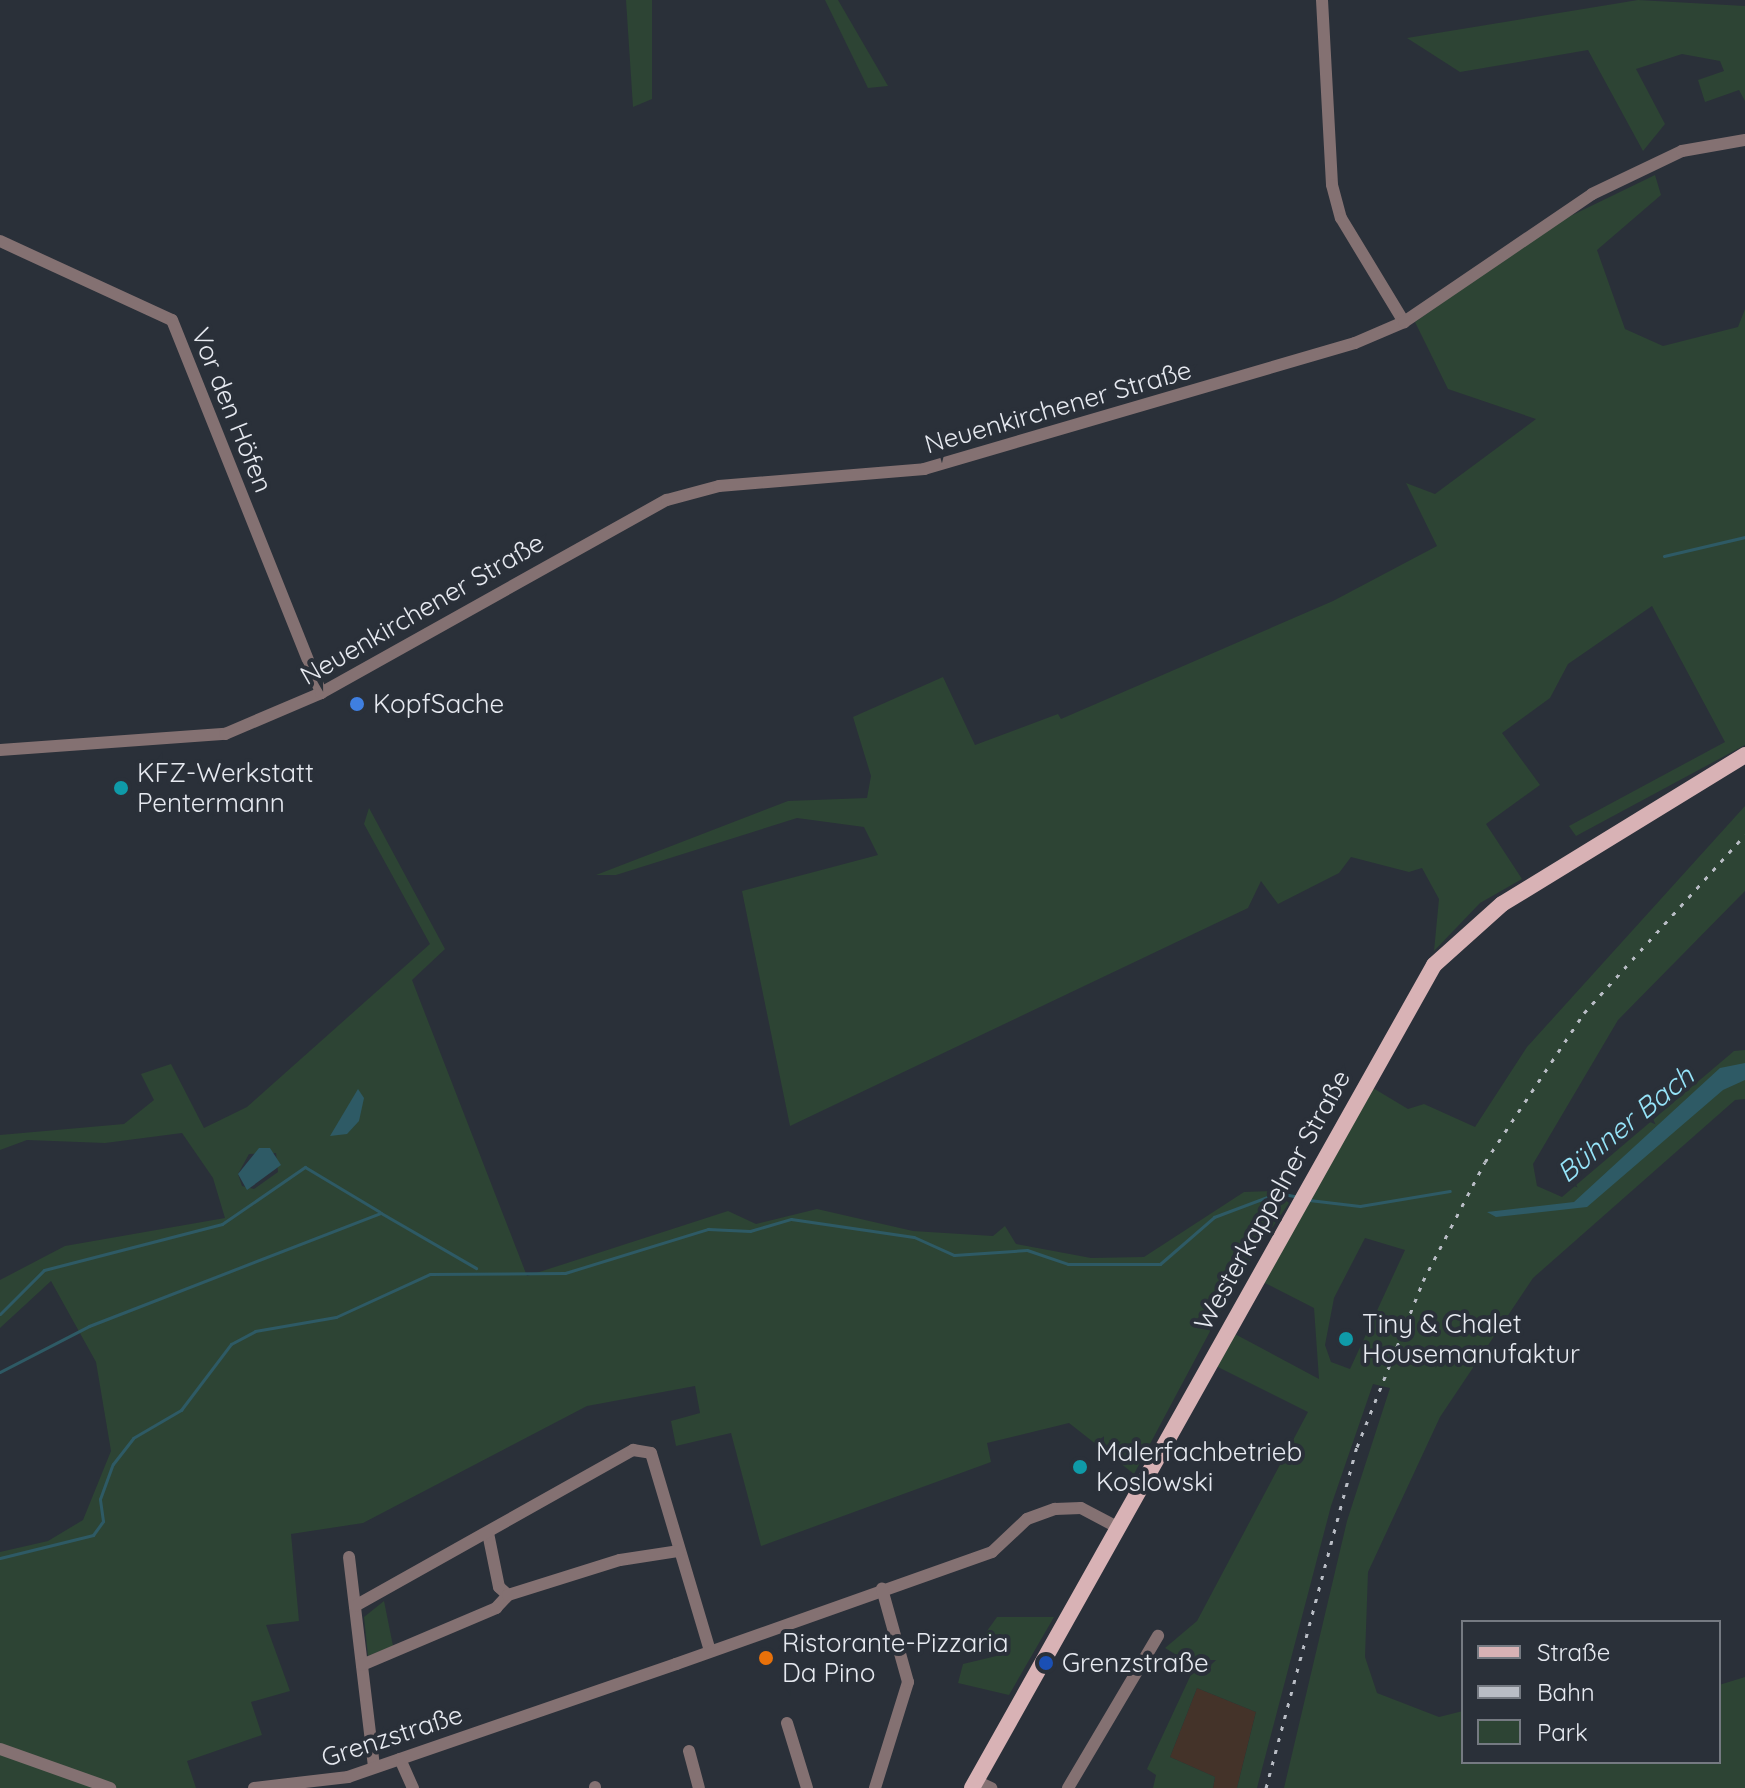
<!DOCTYPE html>
<html>
<head>
<meta charset="utf-8">
<style>
	body { margin:0 }
	#map { position:relative; width:1745px; height:1788px; overflow:hidden; background:#2a3039; font-family:Quicksand,sans-serif }
	div>[style] { position:absolute }
	.industrial>* { inset:0; background:#443329 }
	.green>* { inset:0; background:#2d4434 }
	.water>* { inset:0; background:#2e5a65 }
	.stream>* { height:3px; margin:-1.5px; padding:0 1.5px; transform-origin:1.5px; border-radius:1.5px; background:#2e5a65 }
	.minor>* { height:12px; margin:-6px; padding:0 6px; transform-origin:6px; border-radius:6px; background:#847172 }
	.major>* { height:16px; margin:-8px; padding:0 8px; transform-origin:8px; border-radius:8px; background:#d8b2b5 }
	.rail>* { height:3px; margin-top:-1.5px; transform-origin:0; background:repeating-linear-gradient(90deg,#b9bdc5 0 4px,transparent 0 12px) }
	.dots>* { width:22px; height:22px; translate:-50% -50%; box-sizing:border-box; border:4px solid #2a3039; border-radius:50% }
	span { translate:-50% -50%; white-space:nowrap; text-align:center; line-height:1.15; -webkit-text-stroke:8px #2a3039; paint-order:stroke }
	.street-label { font-size:26px; color:#e6e9f0 }
	.poi-label { font-size:26px; color:#e6e9f0 }
	.left { translate:0 -50%; text-align:left }
	.water-label { font-size:28px; color:#96e4f9; font-style:italic }
	.legend { position:absolute; left:1461px; top:1620px; width:260px; height:144px; box-sizing:border-box; background:#2a3039; border:2px solid #757a82; margin:0; padding:10px 14px; list-style:none; font-size:24px; color:#e6e9f0 }
	.legend li { display:flex; align-items:center; gap:16px; height:40px }
	.legend b { width:40px; border:2px solid #757a82 }
</style>
</head>
<body>
<div id="map">
	<div class="industrial">
		<div style="clip-path:polygon(1197px 1688px,1256px 1712px,1237px 1788px,1213px 1788px,1215px 1777px,1170px 1757px)"></div>
	</div>
	<div class="green">
		<div style="clip-path:polygon(626px 0,652px 0,652px 99px,633px 107px)"></div>
		<div style="clip-path:polygon(825px 0,838px 0,888px 86px,868px 88px)"></div>
		<div style="clip-path:polygon(1638px 0,1745px 6px,1745px 101px,1739px 90px,1705px 102px,1698px 80px,1724px 71px,1720px 61px,1682px 54px,1636px 69px,1665px 124px,1643px 151px,1588px 50px,1460px 72px,1407px 38px)"></div>
		<div style="clip-path:polygon(1655px 175px,1661px 195px,1597px 250px,1625px 329px,1663px 346px,1738px 327px,1745px 309px,1745px 745px,1576px 836px,1569px 826px,1725px 742px,1652px 606px,1568px 664px,1550px 698px,1502px 733px,1540px 785px,1486px 824px,1522px 879px,1480px 903px,1434px 951px,1439px 899px,1422px 868px,1409px 872px,1351px 857px,1339px 873px,1278px 904px,1261px 881px,1248px 908px,790px 1126px,742px 891px,878px 855px,864px 827px,797px 818px,616px 875px,596px 875px,788px 801px,867px 798px,871px 776px,853px 717px,943px 677px,975px 745px,1058px 714px,1061px 719px,1333px 601px,1437px 546px,1406px 483px,1435px 494px,1536px 419px,1448px 389px,1415px 322px,1556px 223px)"></div>
		<div style="clip-path:polygon(evenodd,1745px 806px,1745px 891px,1618px 1020px,1533px 1164px,1537px 1186px,1562px 1197px,1734px 1051px,1745px 1050px,1745px 1099px,1735px 1100px,1533px 1278px,1440px 1417px,1368px 1572px,1365px 1657px,1377px 1693px,1439px 1717px,1463px 1711px,1463px 1762px,1719px 1762px,1719px 1685px,1745px 1677px,1745px 1788px,1284px 1788px,1347px 1521px,1390px 1388px,1373px 1384px,1331px 1506px,1257px 1788px,1237px 1788px,1256px 1712px,1197px 1688px,1170px 1757px,1215px 1777px,1213px 1788px,1153px 1788px,1156px 1775px,1147px 1769px,1195px 1666px,1165px 1648px,1197px 1621px,1308px 1412px,1214px 1365px,1233px 1333px,1319px 1379px,1314px 1308px,1261px 1281px,1373px 1088px,1408px 1109px,1424px 1104px,1475px 1127px,1527px 1047px,1745px 806px,1365px 1238px,1405px 1250px,1350px 1369px,1331px 1362px,1325px 1345px,1334px 1298px,1365px 1238px)"></div>
		<div style="clip-path:polygon(evenodd,369px 808px,445px 949px,412px 980px,527px 1276px,728px 1211px,756px 1224px,817px 1209px,913px 1231px,993px 1236px,1005px 1226px,1016px 1244px,1091px 1258px,1144px 1257px,1244px 1192px,1275px 1191px,1289px 1203px,1239px 1277px,1134px 1474px,1069px 1423px,987px 1443px,991px 1462px,761px 1546px,731px 1433px,676px 1446px,671px 1421px,700px 1413px,695px 1386px,587px 1406px,363px 1523px,291px 1534px,299px 1621px,266px 1625px,290px 1691px,251px 1702px,262px 1735px,187px 1761px,196px 1788px,0 1788px,0 1552px,48px 1541px,83px 1520px,111px 1451px,96px 1362px,51px 1281px,0 1328px,0 1280px,65px 1246px,225px 1218px,213px 1178px,182px 1133px,105px 1143px,27px 1140px,0 1150px,0 1135px,124px 1124px,154px 1100px,141px 1074px,171px 1064px,204px 1128px,247px 1107px,430px 944px,364px 824px,369px 808px,276px 1153px,278px 1172px,254px 1189px,242px 1186px,238px 1174px,249px 1154px,276px 1153px)"></div>
		<div style="clip-path:polygon(384px 1601px,393px 1646px,368px 1656px,364px 1617px)"></div>
		<div style="clip-path:polygon(997px 1617px,1054px 1617px,1009px 1695px,958px 1683px,963px 1664px,1005px 1654px,1007px 1636px,993px 1634px,991px 1645px,974px 1649px)"></div>
	</div>
	<div class="water">
		<div style="clip-path:polygon(1745px 1063px,1745px 1080px,1723px 1090px,1587px 1207px,1496px 1217px,1487px 1212px,1574px 1202px,1720px 1068px)"></div>
		<div style="clip-path:polygon(358px 1089px,364px 1098px,359px 1121px,347px 1134px,330px 1136px)"></div>
		<div style="clip-path:polygon(259px 1148px,270px 1148px,281px 1165px,247px 1190px,238px 1174px)"></div>
	</div>
	<div class="stream">
		<div style="left:1664px;top:556px;width:83px;rotate:-13.2deg"></div>
		<div style="left:1309px;top:1200px;width:51px;rotate:6.7deg"></div>
		<div style="left:1360px;top:1206px;width:91px;rotate:-9.5deg"></div>
		<div style="left:0;top:1314px;width:62px;rotate:-45deg"></div>
		<div style="left:44px;top:1270px;width:184px;rotate:-14.5deg"></div>
		<div style="left:222px;top:1224px;width:101px;rotate:-34.5deg"></div>
		<div style="left:305px;top:1167px;width:87px;rotate:31deg"></div>
		<div style="left:0;top:1372px;width:100px;rotate:-27.3deg"></div>
		<div style="left:89px;top:1326px;width:313px;rotate:-21.2deg"></div>
		<div style="left:381px;top:1213px;width:110px;rotate:30.1deg"></div>
		<div style="left:0;top:1558px;width:96px;rotate:-13.9deg"></div>
		<div style="left:93px;top:1535px;width:17px;rotate:-54deg"></div>
		<div style="left:103px;top:1521px;width:22px;rotate:-98deg"></div>
		<div style="left:100px;top:1499px;width:37px;rotate:-70deg"></div>
		<div style="left:113px;top:1464px;width:33px;rotate:-52deg"></div>
		<div style="left:133px;top:1438px;width:56px;rotate:-30.3deg"></div>
		<div style="left:181px;top:1410px;width:83px;rotate:-52.9deg"></div>
		<div style="left:231px;top:1344px;width:27px;rotate:-28deg"></div>
		<div style="left:255px;top:1331px;width:82px;rotate:-9.8deg"></div>
		<div style="left:336px;top:1317px;width:103px;rotate:-24.6deg"></div>
		<div style="left:430px;top:1274px;width:135px;rotate:-0.4deg"></div>
		<div style="left:565px;top:1273px;width:150px;rotate:-17.1deg"></div>
		<div style="left:708px;top:1229px;width:42px;rotate:2.7deg"></div>
		<div style="left:750px;top:1231px;width:43px;rotate:-16.3deg"></div>
		<div style="left:791px;top:1219px;width:124px;rotate:8.3deg"></div>
		<div style="left:914px;top:1237px;width:44px;rotate:24.2deg"></div>
		<div style="left:954px;top:1255px;width:73px;rotate:-3.9deg"></div>
		<div style="left:1027px;top:1250px;width:43px;rotate:18.9deg"></div>
		<div style="left:1068px;top:1264px;width:92px"></div>
		<div style="left:1160px;top:1264px;width:72px;rotate:-41deg"></div>
		<div style="left:1214px;top:1217px;width:68px;rotate:-20.6deg"></div>
		<div style="left:1278px;top:1193px;width:20px;rotate:11deg"></div>
	</div>
	<div class="minor">
		<div style="left:1322px;top:0;width:185px;rotate:86.9deg"></div>
		<div style="left:1332px;top:185px;width:34px;rotate:75deg"></div>
		<div style="left:1341px;top:218px;width:122px;rotate:58.8deg"></div>
		<div style="left:0;top:241px;width:189px;rotate:24.7deg"></div>
		<div style="left:172px;top:320px;width:402px;rotate:68.2deg"></div>
		<div style="left:0;top:750px;width:226px;rotate:-4.1deg"></div>
		<div style="left:225px;top:734px;width:104px;rotate:-23.1deg"></div>
		<div style="left:321px;top:693px;width:396px;rotate:-29.2deg"></div>
		<div style="left:667px;top:500px;width:54px;rotate:-15.1deg"></div>
		<div style="left:719px;top:486px;width:206px;rotate:-4.7deg"></div>
		<div style="left:924px;top:469px;width:449px;rotate:-16.3deg"></div>
		<div style="left:1355px;top:343px;width:53px;rotate:-23.2deg"></div>
		<div style="left:1404px;top:322px;width:227px;rotate:-34.2deg"></div>
		<div style="left:1592px;top:194px;width:100px;rotate:-25.5deg"></div>
		<div style="left:1682px;top:151px;width:64px;rotate:-9.9deg"></div>
		<div style="left:488px;top:1533px;width:55px;rotate:78.5deg"></div>
		<div style="left:499px;top:1587px;width:12px;rotate:42deg"></div>
		<div style="left:349px;top:1557px;width:210px;rotate:83.2deg"></div>
		<div style="left:355px;top:1606px;width:319px;rotate:-29.3deg"></div>
		<div style="left:633px;top:1450px;width:18px;rotate:9deg"></div>
		<div style="left:651px;top:1453px;width:207px;rotate:73.4deg"></div>
		<div style="left:362px;top:1665px;width:146px;rotate:-23deg"></div>
		<div style="left:496px;top:1608px;width:18px;rotate:-47deg"></div>
		<div style="left:508px;top:1595px;width:117px;rotate:-17.4deg"></div>
		<div style="left:620px;top:1560px;width:60px;rotate:-8.7deg"></div>
		<div style="left:787px;top:1723px;width:68px;rotate:72.9deg"></div>
		<div style="left:0;top:1749px;width:117px;rotate:19.5deg"></div>
		<div style="left:689px;top:1751px;width:38px;rotate:75deg"></div>
		<div style="left:400px;top:1759px;width:32px;rotate:66deg"></div>
		<div style="left:976px;top:1781px;width:17px;rotate:25deg"></div>
		<div style="left:595px;top:1787px;width:1px;rotate:90deg"></div>
		<div style="left:254px;top:1788px;width:95px;rotate:-6.7deg"></div>
		<div style="left:348px;top:1777px;width:347px;rotate:-19deg"></div>
		<div style="left:676px;top:1664px;width:335px;rotate:-19.5deg"></div>
		<div style="left:992px;top:1552px;width:48px;rotate:-43.3deg"></div>
		<div style="left:1027px;top:1519px;width:30px;rotate:-20deg"></div>
		<div style="left:1055px;top:1509px;width:26px;rotate:-2deg"></div>
		<div style="left:1081px;top:1508px;width:41px;rotate:27.8deg"></div>
		<div style="left:875px;top:1788px;width:111px;rotate:-72.7deg"></div>
		<div style="left:908px;top:1682px;width:97px;rotate:-105.6deg"></div>
		<div style="left:1068px;top:1788px;width:177px;rotate:-59.4deg"></div>
	</div>
	<div class="major">
		<div style="left:972px;top:1788px;width:944px;rotate:-60.69deg"></div>
		<div style="left:1434px;top:965px;width:91px;rotate:-41.9deg"></div>
		<div style="left:1502px;top:904px;width:285px;rotate:-31.5deg"></div>
	</div>
	<div class="rail">
		<div style="left:1266px;top:1788px;width:353px;rotate:-75.1deg"></div>
		<div style="left:1357px;top:1447px;width:179px;rotate:-68.3deg"></div>
		<div style="left:1423px;top:1281px;width:134px;rotate:-62.5deg"></div>
		<div style="left:1485px;top:1162px;width:179px;rotate:-56.4deg"></div>
		<div style="left:1584px;top:1013px;width:240px;rotate:-47.9deg"></div>
	</div>
	<div class="dots">
		<div style="left:357px;top:704px;background:#3f7fe0"></div>
		<div style="left:121px;top:788px;background:#0f9aa8"></div>
		<div style="left:1346px;top:1339px;background:#0f9aa8"></div>
		<div style="left:1080px;top:1467px;background:#0f9aa8"></div>
		<div style="left:766px;top:1658px;background:#e8710a"></div>
		<div style="left:1046px;top:1663px;background:#1a4fb4"></div>
	</div>
	<div class="street-label">
		<span style="left:1058px;top:407px;rotate:-16deg">Neuenkirchener Straße</span>
		<span style="left:232px;top:410px;rotate:68deg">Vor den Höfen</span>
		<span style="left:422px;top:609px;rotate:-30deg">Neuenkirchener Straße</span>
		<span style="left:1272px;top:1200px;rotate:-61deg">Westerkappelner Straße</span>
		<span style="left:392px;top:1736px;rotate:-18deg">Grenzstraße</span>
	</div>
	<div class="poi-label">
		<span class="left" style="left:373px;top:704px">KopfSache</span>
		<span class="left" style="left:137px;top:788px">KFZ-Werkstatt<br>Pentermann</span>
		<span class="left" style="left:1362px;top:1339px">Tiny &amp; Chalet<br>Housemanufaktur</span>
		<span class="left" style="left:1096px;top:1467px">Malerfachbetrieb<br>Koslowski</span>
		<span class="left" style="left:782px;top:1658px">Ristorante-Pizzaria<br>Da Pino</span>
		<span class="left" style="left:1062px;top:1663px">Grenzstraße</span>
	</div>
	<div class="water-label">
		<span style="left:1625px;top:1124px;rotate:-39deg">Bühner Bach</span>
	</div>
	<ul class="legend">
	<li><b style="height:10px;background:#d8b2b5"></b>Straße</li>
	<li><b style="height:10px;background:#b9bdc5"></b>Bahn</li>
	<li><b style="height:22px;background:#2d4434"></b>Park</li>
	</ul>
</div>
</body>
</html>
